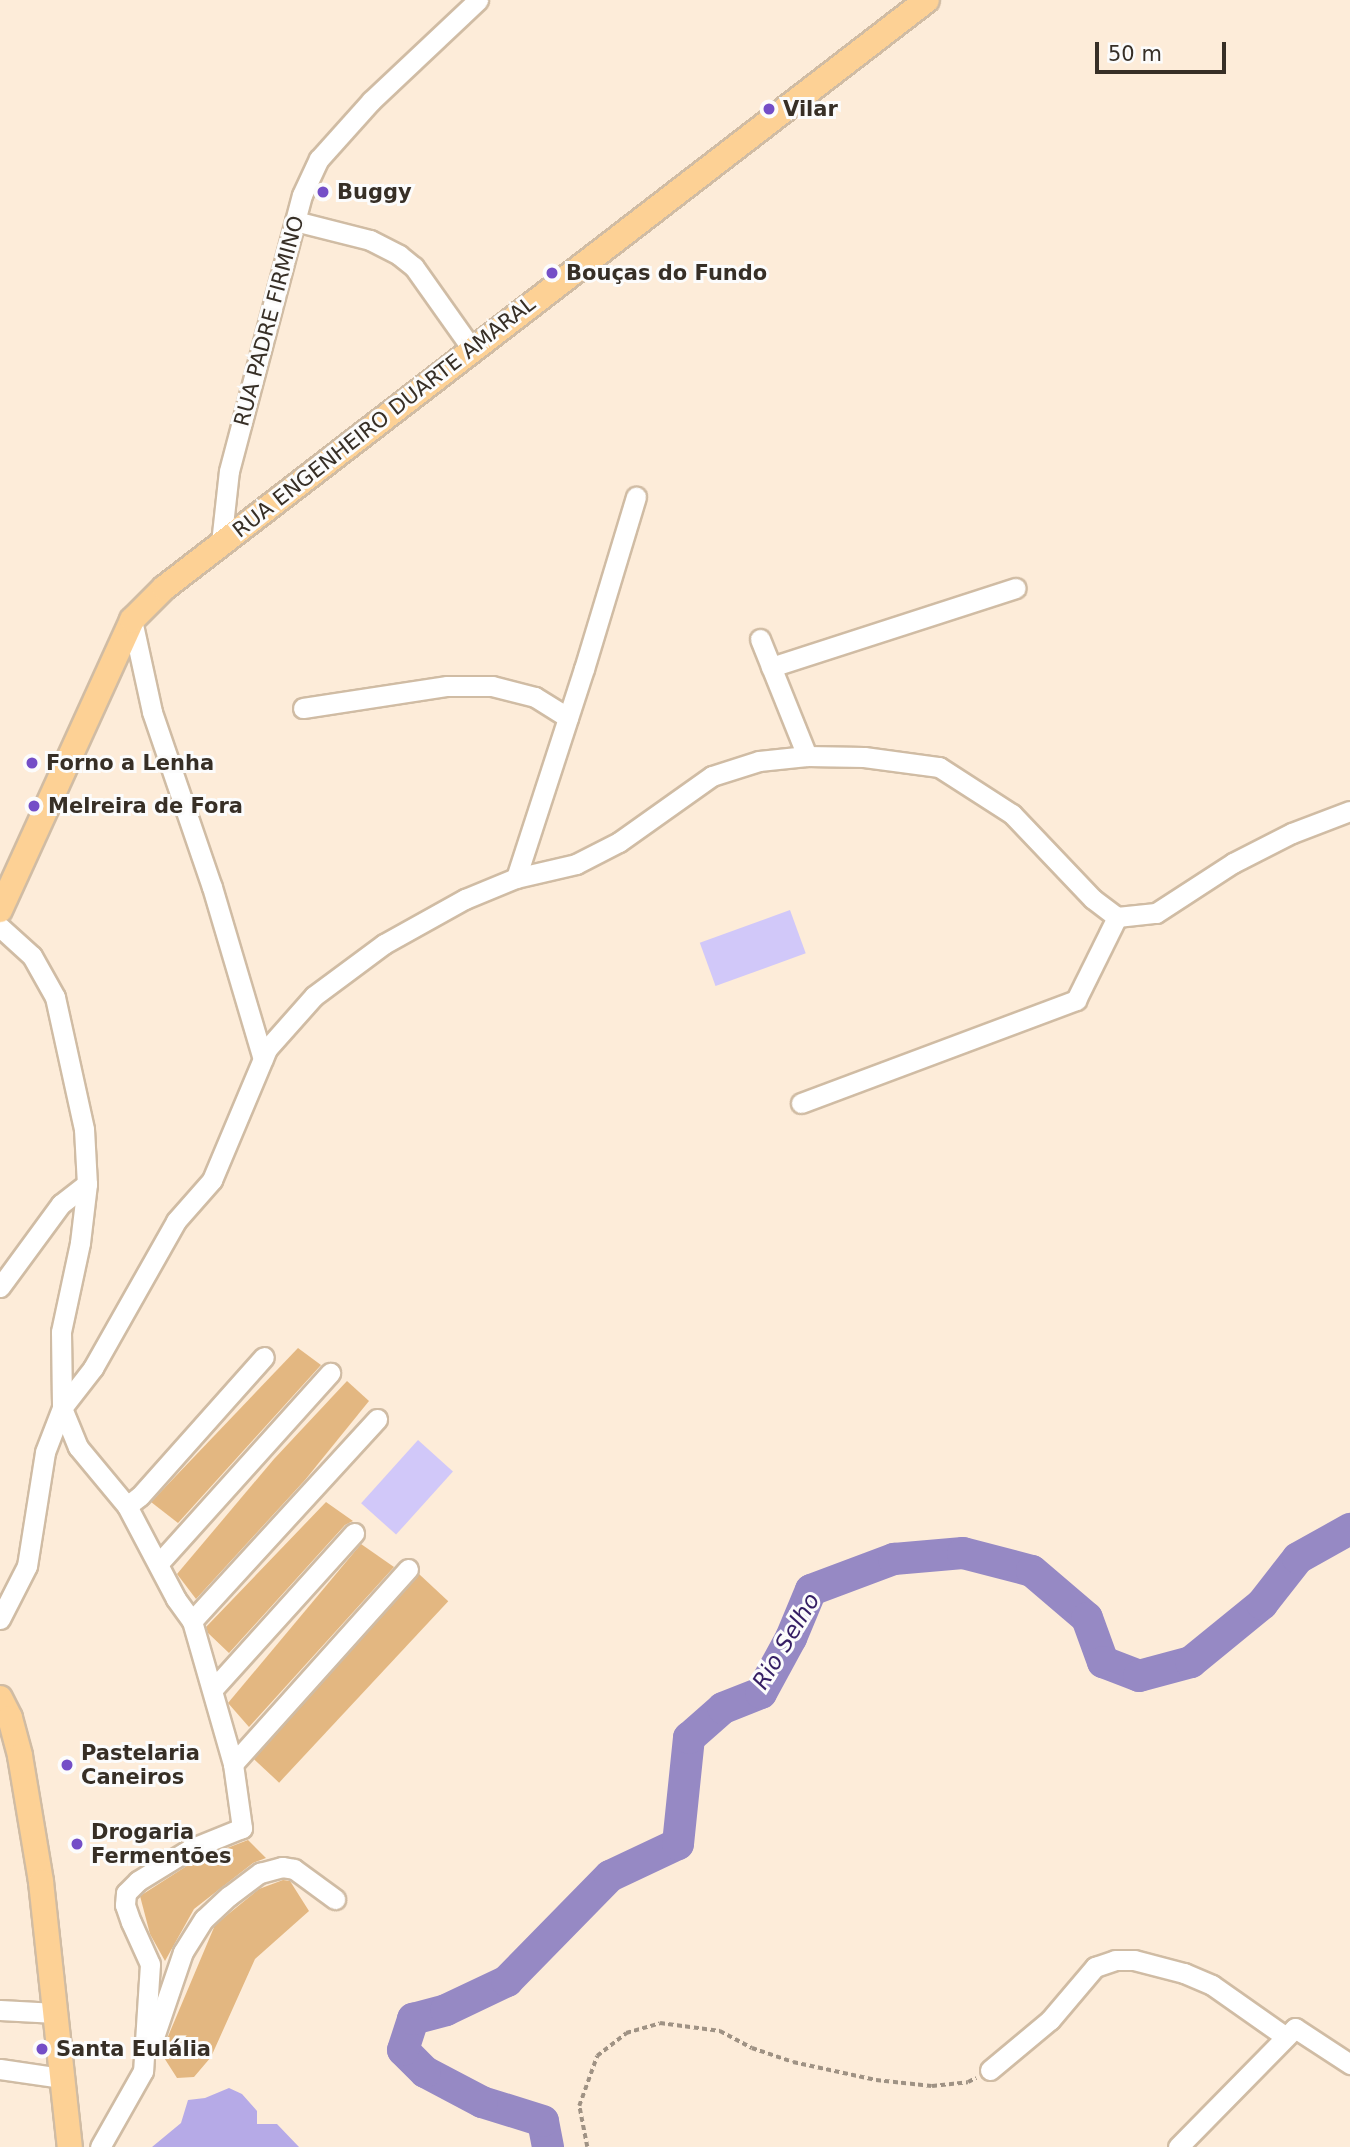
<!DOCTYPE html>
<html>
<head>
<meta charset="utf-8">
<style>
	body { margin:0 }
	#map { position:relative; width:1350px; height:2147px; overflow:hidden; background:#fdecd9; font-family:"DejaVu Sans",sans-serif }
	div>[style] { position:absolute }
	.green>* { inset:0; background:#d1c8f9; transform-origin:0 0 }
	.forest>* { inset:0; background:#b6aae7 }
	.river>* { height:32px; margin:-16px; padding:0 16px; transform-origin:16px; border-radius:16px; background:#9689c4 }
	.building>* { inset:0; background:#e3b781; transform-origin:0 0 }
	.path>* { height:3.5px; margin-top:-1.75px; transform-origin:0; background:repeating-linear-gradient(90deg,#9f9284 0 5px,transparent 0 8.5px) }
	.roads { filter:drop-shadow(2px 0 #d0bca4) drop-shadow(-2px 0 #d0bca4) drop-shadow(0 2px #d0bca4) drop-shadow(0 -2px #d0bca4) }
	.minor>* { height:19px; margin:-9.5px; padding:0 9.5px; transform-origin:9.5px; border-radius:9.5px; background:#fff }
	.major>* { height:24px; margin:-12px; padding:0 12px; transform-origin:12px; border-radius:12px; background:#fdd195 }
	.dots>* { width:19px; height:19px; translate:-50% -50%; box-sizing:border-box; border:4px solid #fcfcfc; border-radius:50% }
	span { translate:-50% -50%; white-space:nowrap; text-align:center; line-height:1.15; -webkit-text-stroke:6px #fcfcfc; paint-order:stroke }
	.poi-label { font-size:21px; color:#372f26; font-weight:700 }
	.left { translate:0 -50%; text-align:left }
	.street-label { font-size:21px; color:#372f26 }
	.water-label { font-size:23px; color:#351e64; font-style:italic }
	.scale { position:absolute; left:1095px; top:42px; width:131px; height:32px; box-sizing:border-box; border:4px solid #372f26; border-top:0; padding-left:9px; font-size:21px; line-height:24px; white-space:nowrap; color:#372f26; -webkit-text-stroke:5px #fcfcfc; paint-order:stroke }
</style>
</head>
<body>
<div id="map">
	<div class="green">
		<div style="left:790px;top:910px;width:46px;height:96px;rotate:70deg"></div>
		<div style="left:418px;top:1440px;width:47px;height:85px;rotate:42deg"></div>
	</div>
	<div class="forest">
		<div style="clip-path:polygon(229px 2088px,242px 2094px,257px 2111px,257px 2124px,277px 2124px,299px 2147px,152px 2147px,181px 2123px,188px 2100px,205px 2098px)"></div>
	</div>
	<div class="river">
		<div style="left:548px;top:2147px;width:26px;rotate:-101deg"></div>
		<div style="left:543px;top:2121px;width:64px;rotate:-162.7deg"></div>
		<div style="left:482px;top:2102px;width:64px;rotate:-152.2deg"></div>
		<div style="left:425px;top:2072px;width:31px;rotate:-135deg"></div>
		<div style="left:403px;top:2050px;width:33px;rotate:-72deg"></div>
		<div style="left:413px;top:2019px;width:34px;rotate:-15deg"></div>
		<div style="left:446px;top:2010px;width:68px;rotate:-25.4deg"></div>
		<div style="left:507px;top:1981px;width:147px;rotate:-45.6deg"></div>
		<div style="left:610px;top:1876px;width:75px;rotate:-25.2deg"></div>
		<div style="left:678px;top:1844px;width:107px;rotate:-84.1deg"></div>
		<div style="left:689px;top:1738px;width:45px;rotate:-41.4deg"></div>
		<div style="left:723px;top:1708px;width:41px;rotate:-21.5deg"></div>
		<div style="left:761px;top:1693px;width:63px;rotate:-61.4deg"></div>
		<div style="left:791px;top:1638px;width:52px;rotate:-67.4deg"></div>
		<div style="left:811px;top:1590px;width:89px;rotate:-20.5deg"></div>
		<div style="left:894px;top:1559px;width:69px;rotate:-5deg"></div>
		<div style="left:963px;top:1553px;width:71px;rotate:14.6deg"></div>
		<div style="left:1032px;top:1571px;width:72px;rotate:40.5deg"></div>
		<div style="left:1087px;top:1618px;width:47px;rotate:70deg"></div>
		<div style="left:1103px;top:1662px;width:39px;rotate:21deg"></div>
		<div style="left:1139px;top:1676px;width:54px;rotate:-15.1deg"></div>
		<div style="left:1191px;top:1662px;width:92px;rotate:-39.2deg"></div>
		<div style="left:1262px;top:1604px;width:58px;rotate:-52deg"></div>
		<div style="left:1298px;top:1558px;width:60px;rotate:-29.1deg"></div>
	</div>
	<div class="building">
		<div style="clip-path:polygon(298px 1348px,321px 1365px,178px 1523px,151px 1502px)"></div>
		<div style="clip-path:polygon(347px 1381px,369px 1401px,305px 1480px,196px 1599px,177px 1574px,274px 1459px)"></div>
		<div style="clip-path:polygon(326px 1502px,353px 1521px,345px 1525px,229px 1653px,208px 1633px,206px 1627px)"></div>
		<div style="clip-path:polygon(361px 1544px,394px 1567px,249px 1727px,228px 1703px)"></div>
		<div style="left:419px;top:1574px;width:40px;height:248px;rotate:43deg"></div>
		<div style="clip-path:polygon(248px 1840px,266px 1858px,253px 1863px,194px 1909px,165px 1961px,150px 1934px,140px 1896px,196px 1860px)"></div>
		<div style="clip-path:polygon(283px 1880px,290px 1881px,309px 1911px,255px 1959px,211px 2057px,194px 2077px,177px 2078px,161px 2053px,215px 1925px,259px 1889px)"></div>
	</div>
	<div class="path">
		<div style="left:587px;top:2147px;width:42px;rotate:-101deg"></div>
		<div style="left:579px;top:2106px;width:53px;rotate:-70.2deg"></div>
		<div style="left:597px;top:2056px;width:37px;rotate:-38deg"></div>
		<div style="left:626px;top:2033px;width:35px;rotate:-16deg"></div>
		<div style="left:660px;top:2023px;width:61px;rotate:7.6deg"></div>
		<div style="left:720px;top:2031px;width:36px;rotate:28deg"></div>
		<div style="left:752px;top:2048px;width:43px;rotate:18.9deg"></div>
		<div style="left:793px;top:2062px;width:85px;rotate:12.2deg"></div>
		<div style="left:876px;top:2080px;width:56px;rotate:6.1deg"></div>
		<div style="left:932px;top:2086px;width:36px;rotate:-6deg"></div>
		<div style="left:968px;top:2082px;width:9px;rotate:-27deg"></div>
	</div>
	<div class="roads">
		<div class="minor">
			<div style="left:295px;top:221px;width:77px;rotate:14.2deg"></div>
			<div style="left:370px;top:240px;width:33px;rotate:27deg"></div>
			<div style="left:399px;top:255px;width:19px;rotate:39deg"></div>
			<div style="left:414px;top:267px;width:100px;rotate:54.7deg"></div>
			<div style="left:221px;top:543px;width:72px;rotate:-83.7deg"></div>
			<div style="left:229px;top:471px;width:285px;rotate:-75.2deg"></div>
			<div style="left:302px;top:195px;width:40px;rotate:-65deg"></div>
			<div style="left:319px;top:159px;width:78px;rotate:-48.1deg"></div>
			<div style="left:371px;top:101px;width:147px;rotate:-43.3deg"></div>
			<div style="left:132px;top:620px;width:94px;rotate:77.7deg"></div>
			<div style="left:152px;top:712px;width:185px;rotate:71.1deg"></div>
			<div style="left:212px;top:887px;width:179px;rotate:73.5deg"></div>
			<div style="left:760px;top:639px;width:126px;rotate:68.1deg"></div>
			<div style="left:771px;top:667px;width:257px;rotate:-17.9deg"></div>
			<div style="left:303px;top:708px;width:146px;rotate:-8.7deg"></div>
			<div style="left:447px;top:686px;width:45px"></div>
			<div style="left:492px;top:686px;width:44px;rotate:14.3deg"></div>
			<div style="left:535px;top:697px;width:39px;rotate:32deg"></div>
			<div style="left:516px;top:878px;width:220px;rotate:-72deg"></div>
			<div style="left:584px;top:669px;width:180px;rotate:-73.2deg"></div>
			<div style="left:0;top:927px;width:43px;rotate:42.2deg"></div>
			<div style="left:32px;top:956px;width:47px;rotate:60.7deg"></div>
			<div style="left:55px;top:997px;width:135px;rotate:77.6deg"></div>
			<div style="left:84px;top:1129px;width:55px;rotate:86.9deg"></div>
			<div style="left:87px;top:1184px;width:59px;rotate:96.8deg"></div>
			<div style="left:80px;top:1243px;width:91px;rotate:102.1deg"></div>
			<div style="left:61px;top:1332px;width:76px;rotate:89.2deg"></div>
			<div style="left:62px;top:1408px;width:42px;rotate:67.7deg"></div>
			<div style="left:78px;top:1447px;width:77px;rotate:50.3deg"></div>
			<div style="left:127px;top:1506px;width:105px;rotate:62.2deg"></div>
			<div style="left:176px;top:1599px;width:27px;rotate:54deg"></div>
			<div style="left:192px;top:1621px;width:149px;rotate:74deg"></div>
			<div style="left:233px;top:1764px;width:65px;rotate:82deg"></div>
			<div style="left:242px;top:1828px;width:56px;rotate:158deg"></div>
			<div style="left:190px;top:1849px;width:61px;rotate:148.4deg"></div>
			<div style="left:138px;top:1881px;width:17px;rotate:135deg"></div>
			<div style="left:126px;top:1893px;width:12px;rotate:95deg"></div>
			<div style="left:125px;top:1905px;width:18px;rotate:71deg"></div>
			<div style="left:131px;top:1922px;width:46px;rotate:65.7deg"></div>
			<div style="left:150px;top:1964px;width:107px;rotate:93.7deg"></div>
			<div style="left:143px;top:2071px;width:87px;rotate:119.5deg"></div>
			<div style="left:801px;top:1103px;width:294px;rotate:-20.5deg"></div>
			<div style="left:1076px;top:1000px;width:93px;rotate:-63.7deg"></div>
			<div style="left:0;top:1287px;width:103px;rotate:-53.7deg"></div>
			<div style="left:61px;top:1204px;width:33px;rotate:-38deg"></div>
			<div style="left:127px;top:1506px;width:16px;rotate:-38deg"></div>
			<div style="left:140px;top:1496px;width:186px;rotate:-48.3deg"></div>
			<div style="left:159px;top:1563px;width:256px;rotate:-48deg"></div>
			<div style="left:0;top:1619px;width:59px;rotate:-63deg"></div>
			<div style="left:27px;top:1566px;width:115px;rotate:-81deg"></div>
			<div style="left:45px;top:1452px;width:47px;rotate:-68.9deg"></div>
			<div style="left:62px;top:1408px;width:51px;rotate:-52.2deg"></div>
			<div style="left:93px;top:1368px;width:169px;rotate:-60.5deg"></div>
			<div style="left:176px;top:1221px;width:55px;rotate:-48.7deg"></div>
			<div style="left:212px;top:1180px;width:142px;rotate:-67.2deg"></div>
			<div style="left:267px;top:1049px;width:71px;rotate:-48.4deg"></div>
			<div style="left:314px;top:996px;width:87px;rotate:-36.6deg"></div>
			<div style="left:384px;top:944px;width:93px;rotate:-29.1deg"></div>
			<div style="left:465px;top:899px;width:55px;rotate:-22.4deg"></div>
			<div style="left:516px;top:878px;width:62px;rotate:-13.1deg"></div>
			<div style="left:576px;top:864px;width:48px;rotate:-27.1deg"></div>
			<div style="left:619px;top:842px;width:114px;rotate:-35.4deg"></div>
			<div style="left:712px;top:776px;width:49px;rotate:-17.7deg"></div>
			<div style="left:759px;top:761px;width:48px;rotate:-5.9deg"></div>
			<div style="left:807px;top:756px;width:57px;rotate:1deg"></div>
			<div style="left:864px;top:757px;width:76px;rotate:7.6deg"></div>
			<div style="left:939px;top:767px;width:87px;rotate:32.8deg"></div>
			<div style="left:1012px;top:814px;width:117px;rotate:46.4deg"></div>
			<div style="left:1093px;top:899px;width:30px;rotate:37deg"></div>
			<div style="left:1117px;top:917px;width:39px;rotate:-6deg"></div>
			<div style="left:1156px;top:913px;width:92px;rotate:-33deg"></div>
			<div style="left:1233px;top:863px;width:66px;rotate:-27deg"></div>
			<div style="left:1292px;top:833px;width:62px;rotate:-20.8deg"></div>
			<div style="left:192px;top:1621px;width:274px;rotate:-47.5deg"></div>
			<div style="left:214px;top:1688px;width:209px;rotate:-47.9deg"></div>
			<div style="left:233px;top:1764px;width:262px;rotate:-48.1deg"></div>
			<div style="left:0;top:2010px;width:56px;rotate:3.1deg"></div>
			<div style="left:153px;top:2040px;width:93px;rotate:-71.2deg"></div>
			<div style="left:183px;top:1952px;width:39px;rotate:-58deg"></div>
			<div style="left:204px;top:1919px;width:34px;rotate:-43deg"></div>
			<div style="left:229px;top:1896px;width:39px;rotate:-37deg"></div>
			<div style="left:260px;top:1873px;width:23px;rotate:-15deg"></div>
			<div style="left:282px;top:1867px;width:12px;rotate:9deg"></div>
			<div style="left:294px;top:1869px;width:51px;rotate:36.2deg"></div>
			<div style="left:0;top:2069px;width:63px;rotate:8.3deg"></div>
			<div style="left:990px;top:2070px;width:78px;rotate:-39.8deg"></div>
			<div style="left:1050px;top:2020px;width:70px;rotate:-49.7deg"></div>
			<div style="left:1095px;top:1967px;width:21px;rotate:-19deg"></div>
			<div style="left:1115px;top:1960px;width:19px"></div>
			<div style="left:1134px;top:1960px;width:52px;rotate:14.6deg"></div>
			<div style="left:1184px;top:1973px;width:30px;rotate:23deg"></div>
			<div style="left:1212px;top:1985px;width:90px;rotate:35.1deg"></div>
			<div style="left:1178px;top:2147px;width:167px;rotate:-45.5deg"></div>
			<div style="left:1295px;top:2028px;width:66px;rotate:33.2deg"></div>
		</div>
		<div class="major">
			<div style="left:0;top:910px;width:319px;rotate:-65.5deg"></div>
			<div style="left:132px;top:620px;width:45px;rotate:-45deg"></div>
			<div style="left:164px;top:588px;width:963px;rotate:-37.62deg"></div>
			<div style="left:0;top:1698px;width:22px;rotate:63deg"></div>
			<div style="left:10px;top:1718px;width:39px;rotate:75deg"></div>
			<div style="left:20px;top:1756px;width:128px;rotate:80.5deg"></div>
			<div style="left:41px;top:1882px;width:267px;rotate:83.8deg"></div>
		</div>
	</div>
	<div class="dots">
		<div style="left:769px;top:109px;background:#744ec7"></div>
		<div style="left:323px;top:192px;background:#744ec7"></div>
		<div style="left:552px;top:273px;background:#744ec7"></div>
		<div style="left:32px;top:763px;background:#744ec7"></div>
		<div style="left:34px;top:806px;background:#744ec7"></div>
		<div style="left:67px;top:1765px;background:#744ec7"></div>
		<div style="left:77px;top:1844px;background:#744ec7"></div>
		<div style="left:42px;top:2049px;background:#744ec7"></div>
	</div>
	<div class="poi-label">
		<span class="left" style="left:783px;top:109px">Vilar</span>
		<span class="left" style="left:337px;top:192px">Buggy</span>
		<span class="left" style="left:566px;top:273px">Bouças do Fundo</span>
		<span class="left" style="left:46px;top:763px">Forno a Lenha</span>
		<span class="left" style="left:48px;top:806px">Melreira de Fora</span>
		<span class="left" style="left:81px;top:1765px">Pastelaria<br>Caneiros</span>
		<span class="left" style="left:91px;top:1844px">Drogaria<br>Fermentões</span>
		<span class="left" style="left:56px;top:2049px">Santa Eulália</span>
	</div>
	<div class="street-label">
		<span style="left:269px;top:321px;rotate:-75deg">RUA PADRE FIRMINO</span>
		<span style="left:384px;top:417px;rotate:-38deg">RUA ENGENHEIRO DUARTE AMARAL</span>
	</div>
	<div class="water-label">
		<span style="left:786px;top:1641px;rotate:-59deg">Rio Selho</span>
	</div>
	<div class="scale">50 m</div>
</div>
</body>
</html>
